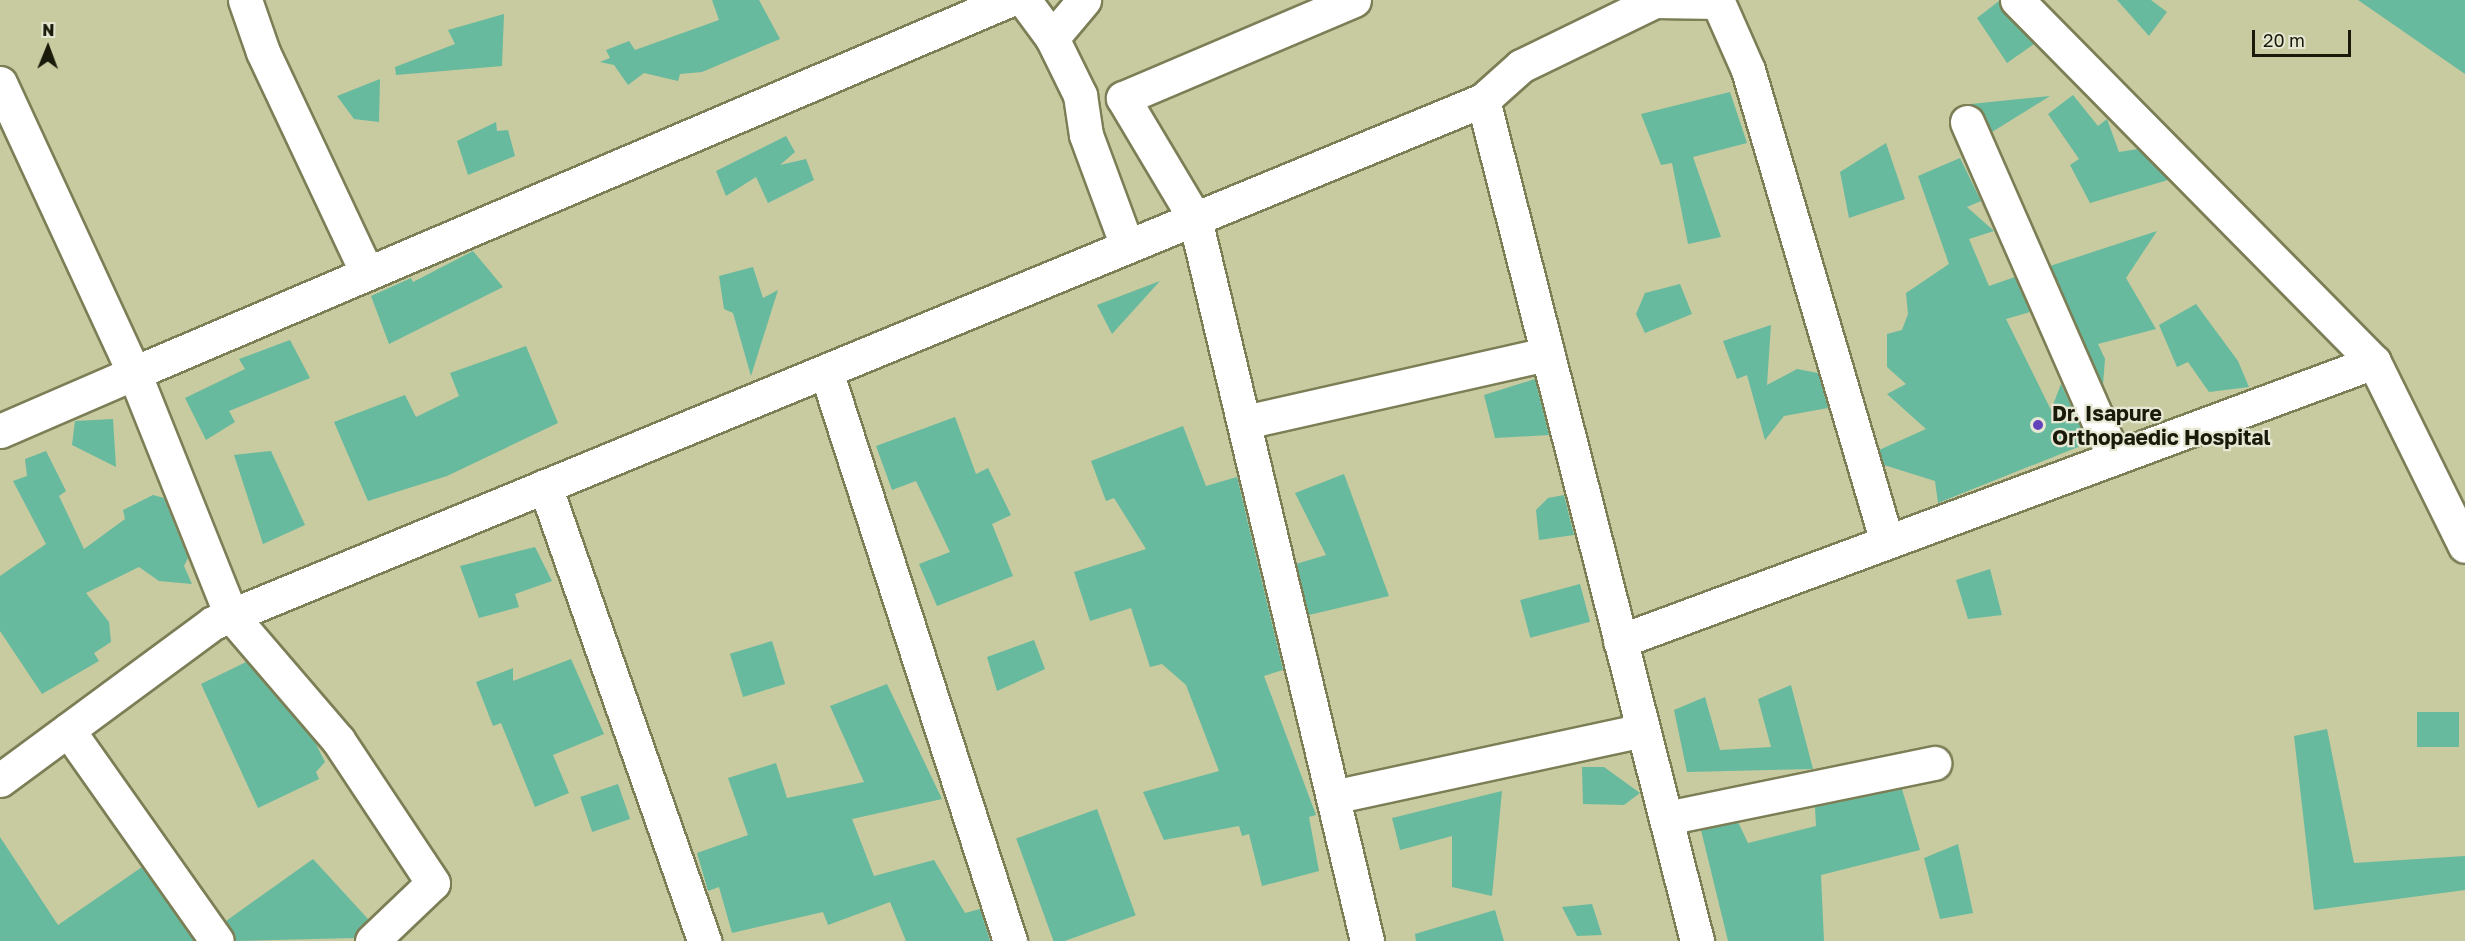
<!DOCTYPE html>
<html>
<head>
<meta charset="utf-8">
<style>
	body { margin:0 }
	#map { position:relative; width:2465px; height:941px; overflow:hidden; background:#c8caa0; font-family:"Golos Text",sans-serif }
	div>[style] { position:absolute }
	.building>* { inset:0; background:#67ba9e; transform-origin:0 0 }
	.roads { filter:drop-shadow(2px 0 #7c7e56) drop-shadow(-2px 0 #7c7e56) drop-shadow(0 2px #7c7e56) drop-shadow(0 -2px #7c7e56) }
	.minor>* { height:33px; margin:-16.5px; padding:0 16.5px; transform-origin:16.5px; border-radius:16.5px; background:#fff }
	.dots>* { width:16px; height:16px; translate:-50% -50%; box-sizing:border-box; border:3px solid #e7e8d3; border-radius:50% }
	span { translate:-50% -50%; white-space:nowrap; text-align:center; line-height:1.15; -webkit-text-stroke:4.5px #e7e8d3; paint-order:stroke }
	.poi-label { font-size:21px; color:#191a0a; font-weight:700 }
	.left { translate:0 -50%; text-align:left }
	.north { position:absolute; left:18px; top:18px; width:60px; height:60px; -webkit-text-stroke:4px #e7e8d3; paint-order:stroke; rotate:1deg; font-size:16px; font-weight:700; line-height:24px; text-align:center; color:#191a0a }
	.north::after { content:''; display:block; margin:auto; width:21px; height:27px; background:#191a0a; clip-path:polygon(50% 0,100% 100%,50% 72%,0 100%) }
	.scale { position:absolute; left:2252px; top:30px; width:99px; height:27px; box-sizing:border-box; border:3px solid #191a0a; border-top:0; padding-left:8px; font-size:18px; line-height:21px; white-space:nowrap; color:#191a0a; -webkit-text-stroke:4px #e7e8d3; paint-order:stroke }
</style>
</head>
<body>
<div id="map">
	<div class="building">
		<div style="clip-path:polygon(712px 0,759px 0,780px 39px,702px 72px,680px 74px,678px 81px,644px 73px,628px 85px,614px 65px,600px 62px,610px 58px,606px 50px,629px 41px,635px 50px,719px 20px)"></div>
		<div style="clip-path:polygon(2117px 0,2151px 0,2167px 12px,2149px 36px)"></div>
		<div style="clip-path:polygon(2358px 0,2465px 0,2465px 74px)"></div>
		<div style="clip-path:polygon(1999px 1px,2034px 44px,2007px 63px,1977px 18px)"></div>
		<div style="clip-path:polygon(504px 14px,502px 66px,396px 75px,395px 67px,455px 44px,448px 30px)"></div>
		<div style="clip-path:polygon(380px 79px,379px 122px,354px 119px,337px 96px)"></div>
		<div style="clip-path:polygon(1730px 92px,1747px 143px,1693px 157px,1721px 237px,1688px 244px,1672px 163px,1661px 165px,1641px 114px)"></div>
		<div style="clip-path:polygon(2073px 95px,2098px 126px,2107px 119px,2119px 152px,2138px 149px,2168px 180px,2090px 203px,2070px 165px,2079px 159px,2048px 114px)"></div>
		<div style="clip-path:polygon(2050px 96px,1992px 132px,1984px 114px,1971px 104px)"></div>
		<div style="clip-path:polygon(496px 122px,497px 131px,508px 130px,515px 156px,468px 175px,457px 141px)"></div>
		<div style="clip-path:polygon(786px 136px,795px 152px,780px 165px,806px 159px,814px 180px,768px 203px,756px 177px,726px 196px,716px 171px)"></div>
		<div style="clip-path:polygon(1886px 143px,1905px 199px,1849px 218px,1840px 172px)"></div>
		<div style="clip-path:polygon(1960px 158px,1981px 201px,1967px 207px,1994px 231px,1969px 239px,1989px 286px,2015px 277px,2030px 312px,2006px 319px,2051px 410px,2061px 384px,2088px 443px,1938px 503px,1935px 481px,1884px 465px,1879px 450px,1926px 429px,1887px 394px,1906px 384px,1887px 367px,1887px 334px,1902px 330px,1908px 314px,1906px 293px,1949px 264px,1918px 176px)"></div>
		<div style="clip-path:polygon(2157px 231px,2126px 278px,2156px 329px,2098px 344px,2105px 359px,2103px 385px,2050px 266px)"></div>
		<div style="clip-path:polygon(473px 251px,503px 287px,389px 344px,371px 296px,411px 278px,413px 282px)"></div>
		<div style="clip-path:polygon(753px 267px,763px 298px,778px 290px,751px 376px,733px 313px,724px 309px,719px 276px)"></div>
		<div style="clip-path:polygon(1160px 281px,1112px 334px,1097px 305px)"></div>
		<div style="clip-path:polygon(1680px 284px,1692px 314px,1645px 333px,1636px 314px,1645px 293px)"></div>
		<div style="clip-path:polygon(2196px 304px,2238px 361px,2249px 387px,2209px 392px,2188px 362px,2177px 367px,2159px 325px)"></div>
		<div style="clip-path:polygon(1771px 325px,1767px 385px,1797px 369px,1818px 373px,1828px 408px,1784px 416px,1765px 440px,1747px 375px,1737px 379px,1723px 341px)"></div>
		<div style="clip-path:polygon(290px 340px,310px 378px,229px 411px,235px 422px,206px 440px,185px 398px,245px 369px,239px 359px)"></div>
		<div style="clip-path:polygon(526px 346px,558px 423px,447px 476px,368px 501px,334px 422px,405px 395px,416px 417px,459px 396px,450px 373px)"></div>
		<div style="clip-path:polygon(1535px 379px,1549px 435px,1495px 438px,1484px 395px)"></div>
		<div style="clip-path:polygon(955px 417px,976px 474px,988px 468px,1011px 515px,992px 524px,1013px 576px,937px 606px,919px 564px,950px 552px,916px 481px,892px 490px,876px 446px)"></div>
		<div style="clip-path:polygon(113px 419px,116px 467px,72px 445px,75px 421px)"></div>
		<div style="clip-path:polygon(1183px 426px,1206px 486px,1237px 477px,1283px 670px,1264px 676px,1316px 815px,1309px 817px,1319px 871px,1262px 886px,1249px 834px,1242px 836px,1239px 826px,1164px 840px,1143px 792px,1219px 771px,1186px 685px,1162px 664px,1150px 667px,1131px 608px,1090px 621px,1074px 572px,1146px 549px,1114px 498px,1106px 501px,1091px 461px)"></div>
		<div style="clip-path:polygon(46px 451px,66px 491px,59px 496px,84px 549px,125px 519px,123px 510px,153px 495px,164px 498px,188px 558px,184px 566px,192px 584px,159px 581px,139px 567px,86px 593px,109px 622px,111px 642px,94px 653px,99px 661px,42px 694px,0 631px,0 576px,46px 544px,13px 481px,27px 476px,25px 459px)"></div>
		<div style="clip-path:polygon(271px 451px,305px 525px,263px 544px,234px 455px)"></div>
		<div style="clip-path:polygon(1344px 474px,1389px 596px,1309px 615px,1296px 564px,1326px 555px,1295px 493px)"></div>
		<div style="clip-path:polygon(1564px 495px,1574px 535px,1539px 540px,1536px 510px,1548px 498px)"></div>
		<div style="clip-path:polygon(535px 547px,552px 581px,515px 594px,519px 607px,479px 618px,460px 566px)"></div>
		<div style="clip-path:polygon(1990px 569px,2002px 615px,1968px 619px,1956px 580px)"></div>
		<div style="left:1580px;top:584px;width:39px;height:62px;rotate:75deg"></div>
		<div style="clip-path:polygon(1034px 640px,1045px 669px,997px 691px,987px 657px)"></div>
		<div style="left:772px;top:641px;width:45px;height:44px;rotate:73deg"></div>
		<div style="clip-path:polygon(571px 659px,604px 734px,553px 755px,569px 793px,535px 807px,501px 723px,493px 726px,476px 682px,513px 668px,513px 681px)"></div>
		<div style="clip-path:polygon(246px 662px,315px 742px,325px 762px,316px 772px,319px 779px,258px 808px,201px 684px)"></div>
		<div style="clip-path:polygon(887px 684px,942px 799px,852px 819px,874px 876px,934px 860px,965px 913px,980px 909px,990px 941px,906px 941px,890px 902px,828px 925px,823px 912px,732px 933px,719px 887px,708px 891px,697px 853px,748px 835px,728px 778px,776px 763px,787px 798px,864px 782px,830px 706px)"></div>
		<div style="clip-path:polygon(1791px 685px,1813px 769px,1687px 772px,1674px 710px,1705px 697px,1720px 750px,1771px 747px,1758px 699px)"></div>
		<div style="left:2459px;top:712px;width:35px;height:42px;rotate:90deg"></div>
		<div style="clip-path:polygon(2327px 729px,2354px 863px,2465px 856px,2465px 890px,2314px 910px,2294px 736px)"></div>
		<div style="clip-path:polygon(1582px 767px,1604px 767px,1640px 793px,1624px 805px,1583px 804px)"></div>
		<div style="left:618px;top:784px;width:37px;height:40px;rotate:71deg"></div>
		<div style="clip-path:polygon(1902px 789px,1920px 850px,1821px 875px,1824px 941px,1728px 941px,1701px 830px,1738px 822px,1748px 843px,1816px 826px,1815px 807px)"></div>
		<div style="clip-path:polygon(1502px 791px,1492px 896px,1452px 887px,1452px 836px,1400px 850px,1392px 818px)"></div>
		<div style="left:1097px;top:809px;width:113px;height:86px;rotate:70deg"></div>
		<div style="clip-path:polygon(0 837px,58px 925px,142px 867px,194px 941px,0 941px)"></div>
		<div style="clip-path:polygon(1958px 844px,1973px 913px,1940px 919px,1924px 858px)"></div>
		<div style="clip-path:polygon(313px 859px,368px 919px,354px 938px,235px 941px,226px 921px)"></div>
		<div style="clip-path:polygon(1592px 904px,1602px 935px,1577px 936px,1562px 907px)"></div>
		<div style="clip-path:polygon(1495px 910px,1504px 941px,1416px 941px,1415px 934px)"></div>
	</div>
	<div class="roads">
		<div class="minor">
			<div style="left:245px;top:0;width:55px;rotate:70.9deg"></div>
			<div style="left:263px;top:52px;width:244px;rotate:64.8deg"></div>
			<div style="left:1024px;top:0;width:47px;rotate:53.6deg"></div>
			<div style="left:1052px;top:38px;width:50px;rotate:-49.9deg"></div>
			<div style="left:1354px;top:0;width:251px;rotate:157deg"></div>
			<div style="left:1123px;top:98px;width:141px;rotate:59.2deg"></div>
			<div style="left:1195px;top:219px;width:742px;rotate:76.6deg"></div>
			<div style="left:2017px;top:0;width:508px;rotate:45.4deg"></div>
			<div style="left:2374px;top:362px;width:205px;rotate:63.7deg"></div>
			<div style="left:1052px;top:38px;width:64px;rotate:63.8deg"></div>
			<div style="left:1080px;top:95px;width:40px;rotate:81.5deg"></div>
			<div style="left:1086px;top:135px;width:118px;rotate:69.7deg"></div>
			<div style="left:0;top:83px;width:319px;rotate:65.2deg"></div>
			<div style="left:134px;top:373px;width:146px;rotate:156.6deg"></div>
			<div style="left:1483px;top:100px;width:868px;rotate:75.72deg"></div>
			<div style="left:1967px;top:122px;width:366px;rotate:66.3deg"></div>
			<div style="left:826px;top:371px;width:599px;rotate:72.11deg"></div>
			<div style="left:1245px;top:422px;width:310px;rotate:-12.7deg"></div>
			<div style="left:545px;top:486px;width:482px;rotate:70.7deg"></div>
			<div style="left:1620px;top:641px;width:804px;rotate:-20.31deg"></div>
			<div style="left:68px;top:730px;width:258px;rotate:54.8deg"></div>
			<div style="left:0;top:780px;width:265px;rotate:-36.4deg"></div>
			<div style="left:213px;top:623px;width:1373px;rotate:-22.38deg"></div>
			<div style="left:1483px;top:100px;width:51px;rotate:-41.8deg"></div>
			<div style="left:1521px;top:66px;width:149px;rotate:-25.9deg"></div>
			<div style="left:1655px;top:1px;width:63px;rotate:0.9deg"></div>
			<div style="left:1718px;top:2px;width:74px;rotate:66.2deg"></div>
			<div style="left:1748px;top:70px;width:492px;rotate:73.6deg"></div>
			<div style="left:1333px;top:797px;width:317px;rotate:-12.2deg"></div>
			<div style="left:1666px;top:818px;width:274px;rotate:-11.6deg"></div>
			<div style="left:372px;top:941px;width:84px;rotate:-43.6deg"></div>
			<div style="left:433px;top:883px;width:172px;rotate:-123.6deg"></div>
			<div style="left:338px;top:740px;width:165px;rotate:-130.6deg"></div>
			<div style="left:231px;top:615px;width:261px;rotate:-111.8deg"></div>
			<div style="left:134px;top:373px;width:951px;rotate:-23.09deg"></div>
		</div>
	</div>
	<div class="dots">
		<div style="left:2038px;top:425px;background:#6243bc"></div>
	</div>
	<div class="poi-label">
		<span class="left" style="left:2052px;top:425px">Dr. Isapure<br>Orthopaedic Hospital</span>
	</div>
	<div class="north">N</div>
	<div class="scale">20 m</div>
</div>
</body>
</html>
